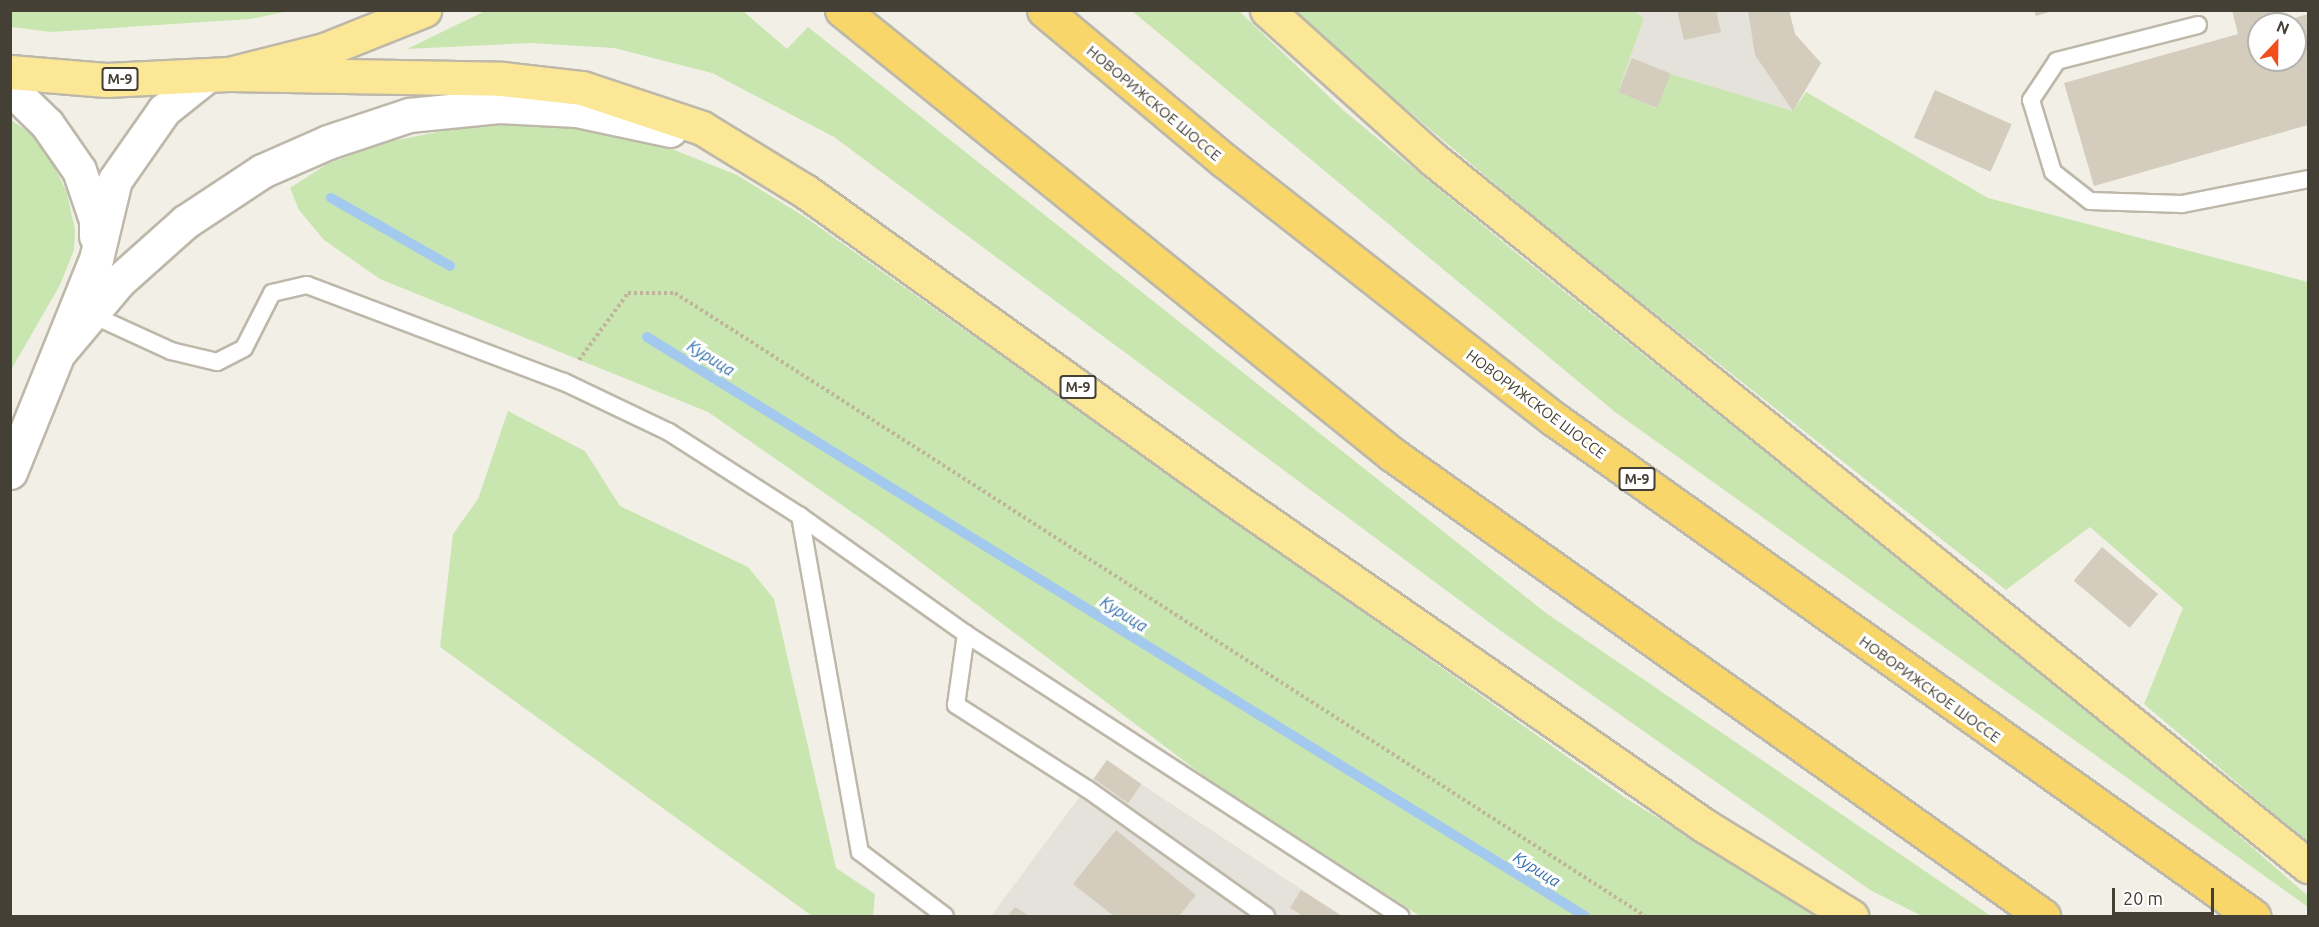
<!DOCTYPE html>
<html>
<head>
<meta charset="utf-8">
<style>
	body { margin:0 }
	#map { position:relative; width:2319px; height:927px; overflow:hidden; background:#f2f0e6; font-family:Ubuntu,sans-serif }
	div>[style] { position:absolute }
	.industrial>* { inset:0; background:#e5e1db }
	.green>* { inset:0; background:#c9e6b0 }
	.stream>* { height:10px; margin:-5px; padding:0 5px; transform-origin:5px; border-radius:5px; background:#a3c9ee }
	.building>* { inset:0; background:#d4ccbc; transform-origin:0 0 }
	.path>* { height:4px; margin-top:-2px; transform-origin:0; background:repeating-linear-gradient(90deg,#bfb59a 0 3px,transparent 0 6px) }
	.roads { filter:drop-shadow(2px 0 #bdb8a9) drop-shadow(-2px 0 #bdb8a9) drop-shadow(0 2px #bdb8a9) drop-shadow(0 -2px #bdb8a9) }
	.service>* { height:16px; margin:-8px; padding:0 8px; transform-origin:8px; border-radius:8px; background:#fff }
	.minor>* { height:33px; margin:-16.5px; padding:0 16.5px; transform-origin:16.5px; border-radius:16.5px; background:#fff }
	.primary>* { height:33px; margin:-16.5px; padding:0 16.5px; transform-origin:16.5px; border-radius:16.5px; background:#fbe796 }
	.motorway>* { height:33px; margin:-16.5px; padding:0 16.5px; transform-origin:16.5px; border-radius:16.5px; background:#f9d66a }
	span { translate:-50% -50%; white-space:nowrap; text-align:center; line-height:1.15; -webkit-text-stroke:6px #fff; paint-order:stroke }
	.shield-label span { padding:2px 4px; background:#fff; border:2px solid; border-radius:4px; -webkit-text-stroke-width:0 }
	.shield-label { font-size:14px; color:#454035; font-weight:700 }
	.street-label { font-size:15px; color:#454035 }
	.water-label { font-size:16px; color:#326ead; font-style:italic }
	.frame { position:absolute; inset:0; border:12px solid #454035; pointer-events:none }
	.north { position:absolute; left:2247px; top:12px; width:60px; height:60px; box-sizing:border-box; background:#fff; border:2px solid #b5b3ae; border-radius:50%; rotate:22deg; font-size:16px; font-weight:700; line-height:24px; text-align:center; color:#454035 }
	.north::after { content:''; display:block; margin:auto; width:21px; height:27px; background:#f34f1c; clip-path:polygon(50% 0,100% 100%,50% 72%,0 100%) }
	.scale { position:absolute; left:2112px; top:888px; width:102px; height:27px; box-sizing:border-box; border:3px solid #454035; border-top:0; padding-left:8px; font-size:18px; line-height:21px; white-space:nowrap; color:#454035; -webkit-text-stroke:4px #fff; paint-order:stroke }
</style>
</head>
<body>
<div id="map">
	<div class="industrial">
		<div style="clip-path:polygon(1634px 11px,1789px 11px,1795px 34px,1821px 63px,1793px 111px,1671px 74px,1657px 108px,1618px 92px,1644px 18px)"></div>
		<div style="clip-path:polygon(1107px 760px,1141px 784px,1342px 916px,991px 916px)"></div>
	</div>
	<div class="green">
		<div style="clip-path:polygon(11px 10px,289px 10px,289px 11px,250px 19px,51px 32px,11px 27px)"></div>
		<div style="clip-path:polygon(487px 10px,743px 11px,787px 49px,808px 27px,1546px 613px,1991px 916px,1922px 916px,1870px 890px,1501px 631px,834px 137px,712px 73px,614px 48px,529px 43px,407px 49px)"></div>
		<div style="clip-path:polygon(1132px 11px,1239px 11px,1343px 110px,1514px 251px,2170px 776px,2308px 896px,2308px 907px,1615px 412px)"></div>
		<div style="clip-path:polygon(1290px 11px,1634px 11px,1644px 18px,1618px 92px,1656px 108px,1671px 74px,1793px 111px,1806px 92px,1988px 198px,2308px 282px,2308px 843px,2144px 704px,2183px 608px,2090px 527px,2006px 590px,1554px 234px)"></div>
		<div style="clip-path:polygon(11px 120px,43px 142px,67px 193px,75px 230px,74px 250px,60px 285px,11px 370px)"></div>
		<div style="clip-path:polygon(523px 124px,597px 130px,667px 147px,737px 175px,805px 217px,1624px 797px,1817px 916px,1420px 916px,1208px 779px,882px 533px,708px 412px,380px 279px,324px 240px,299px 210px,290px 188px,327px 164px,387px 142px,458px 128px)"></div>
		<div style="clip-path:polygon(508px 411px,585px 451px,620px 506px,748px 567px,774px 599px,836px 868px,875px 894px,873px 916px,812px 916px,440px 647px,453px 534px,478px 499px)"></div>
	</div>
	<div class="stream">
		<div style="left:331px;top:198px;width:137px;rotate:29.7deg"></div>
		<div style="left:647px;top:337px;width:1102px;rotate:31.69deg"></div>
	</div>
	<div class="building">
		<div style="clip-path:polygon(1677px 10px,1716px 10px,1721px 32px,1684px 40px)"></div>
		<div style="clip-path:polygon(1748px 10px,1789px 10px,1795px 34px,1821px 63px,1793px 111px,1755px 55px)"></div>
		<div style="clip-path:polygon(2034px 10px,2053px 10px,2053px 11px,2036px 16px)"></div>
		<div style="clip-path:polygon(evenodd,2232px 10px,2282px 10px,2284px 21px,2308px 14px,2308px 125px,2094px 186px,2064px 83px,2238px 34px,2232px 10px,2259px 24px,2295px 24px,2295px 60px,2259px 60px,2259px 24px)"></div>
		<div style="left:1632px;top:58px;width:42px;height:37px;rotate:22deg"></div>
		<div style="left:1935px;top:90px;width:84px;height:52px;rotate:24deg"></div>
		<div style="left:2102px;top:547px;width:73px;height:44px;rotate:40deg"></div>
		<div style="left:1107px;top:760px;width:42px;height:23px;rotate:35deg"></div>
		<div style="clip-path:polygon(1116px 830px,1196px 895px,1179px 916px,1114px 916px,1073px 884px)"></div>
		<div style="clip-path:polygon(1301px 890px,1342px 916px,1303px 916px,1290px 908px)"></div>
		<div style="clip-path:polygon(1015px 907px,1029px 916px,1008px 916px)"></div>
	</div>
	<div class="path">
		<div style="left:579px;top:360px;width:83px;rotate:-53.8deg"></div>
		<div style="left:628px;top:293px;width:47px"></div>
		<div style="left:675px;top:293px;width:1153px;rotate:32.71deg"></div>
	</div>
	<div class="roads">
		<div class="service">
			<div style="left:2198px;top:25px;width:146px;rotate:165.7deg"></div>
			<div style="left:2057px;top:61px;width:47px;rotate:123.7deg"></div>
			<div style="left:2031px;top:100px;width:75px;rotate:73deg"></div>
			<div style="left:2053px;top:172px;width:47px;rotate:38.1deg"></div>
			<div style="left:2090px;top:201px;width:92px;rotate:1.9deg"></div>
			<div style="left:2182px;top:204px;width:128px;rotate:-11.2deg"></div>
			<div style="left:86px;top:312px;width:94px;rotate:24.6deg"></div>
			<div style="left:171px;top:351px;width:47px;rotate:13.4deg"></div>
			<div style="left:217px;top:362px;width:30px;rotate:-27deg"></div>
			<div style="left:244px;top:348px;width:62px;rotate:-63deg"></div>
			<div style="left:272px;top:293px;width:36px;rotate:-13deg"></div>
			<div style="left:307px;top:285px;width:275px;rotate:20.7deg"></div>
			<div style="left:564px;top:382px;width:116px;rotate:25.5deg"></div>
			<div style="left:669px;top:432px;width:156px;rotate:32.7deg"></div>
			<div style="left:800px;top:516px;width:341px;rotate:79.9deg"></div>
			<div style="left:860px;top:852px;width:106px;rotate:37deg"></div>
			<div style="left:800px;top:516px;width:204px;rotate:35.4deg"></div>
			<div style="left:1266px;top:916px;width:219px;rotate:-144.6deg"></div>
			<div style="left:1087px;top:789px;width:156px;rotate:-147.3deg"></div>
			<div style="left:956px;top:705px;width:72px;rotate:-82deg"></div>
			<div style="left:966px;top:634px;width:518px;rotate:33.01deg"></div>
		</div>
		<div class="minor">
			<div style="left:10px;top:88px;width:52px;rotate:44.2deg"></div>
			<div style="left:47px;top:124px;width:56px;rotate:55.2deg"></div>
			<div style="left:79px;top:170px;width:53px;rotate:71.2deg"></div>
			<div style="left:96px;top:220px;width:16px;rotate:90deg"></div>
			<div style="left:60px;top:351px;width:92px;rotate:-49.9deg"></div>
			<div style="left:119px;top:281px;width:89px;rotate:-41.8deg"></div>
			<div style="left:185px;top:222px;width:92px;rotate:-33.5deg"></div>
			<div style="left:262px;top:171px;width:72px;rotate:-23.7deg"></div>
			<div style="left:328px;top:142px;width:85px;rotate:-18.4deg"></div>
			<div style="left:409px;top:115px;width:90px;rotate:-5.7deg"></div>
			<div style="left:499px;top:106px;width:78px;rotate:2.9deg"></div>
			<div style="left:577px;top:110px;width:95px;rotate:12.1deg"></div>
			<div style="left:10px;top:472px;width:230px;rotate:-68deg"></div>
			<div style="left:96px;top:259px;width:81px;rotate:-76.5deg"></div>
			<div style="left:115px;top:180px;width:85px;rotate:-55deg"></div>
			<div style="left:164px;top:110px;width:53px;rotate:-38.8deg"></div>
		</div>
		<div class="primary">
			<div style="left:1267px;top:10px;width:223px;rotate:41.9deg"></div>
			<div style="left:1433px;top:159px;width:1125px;rotate:38.94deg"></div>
			<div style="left:10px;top:72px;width:96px;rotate:4.8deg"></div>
			<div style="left:106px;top:80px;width:123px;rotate:-2.8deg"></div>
			<div style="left:229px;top:74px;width:98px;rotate:-14.2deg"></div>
			<div style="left:324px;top:50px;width:108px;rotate:-21.8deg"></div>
			<div style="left:229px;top:74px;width:273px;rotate:1deg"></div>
			<div style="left:502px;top:79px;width:81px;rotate:6.4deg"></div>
			<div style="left:582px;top:88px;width:126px;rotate:18.4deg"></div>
			<div style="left:702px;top:128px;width:121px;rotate:31.5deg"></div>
			<div style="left:805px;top:191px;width:530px;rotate:35.7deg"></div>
			<div style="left:1235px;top:500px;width:572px;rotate:34.75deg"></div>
			<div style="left:1705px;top:826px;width:172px;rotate:31.7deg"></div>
		</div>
		<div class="motorway">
			<div style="left:842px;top:10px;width:708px;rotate:38.93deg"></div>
			<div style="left:1393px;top:455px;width:797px;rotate:35.35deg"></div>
			<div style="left:1044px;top:10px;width:237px;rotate:39.9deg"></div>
			<div style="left:1226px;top:162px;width:417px;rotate:38.1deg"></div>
			<div style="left:1554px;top:419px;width:858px;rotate:35.41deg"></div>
		</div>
	</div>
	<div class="shield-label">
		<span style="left:120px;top:79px">М-9</span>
		<span style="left:1078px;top:387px">М-9</span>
		<span style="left:1637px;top:479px">М-9</span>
	</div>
	<div class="street-label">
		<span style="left:1154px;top:103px;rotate:40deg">НОВОРИЖСКОЕ ШОССЕ</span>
		<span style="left:1536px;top:404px;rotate:37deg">НОВОРИЖСКОЕ ШОССЕ</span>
		<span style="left:1930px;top:689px;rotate:36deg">НОВОРИЖСКОЕ ШОССЕ</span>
	</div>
	<div class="water-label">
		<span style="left:711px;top:358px;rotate:32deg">Курица</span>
		<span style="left:1124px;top:614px;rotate:32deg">Курица</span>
		<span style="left:1537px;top:869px;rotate:32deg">Курица</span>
	</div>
	<div class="frame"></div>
	<div class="north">N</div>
	<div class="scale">20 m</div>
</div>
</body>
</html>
